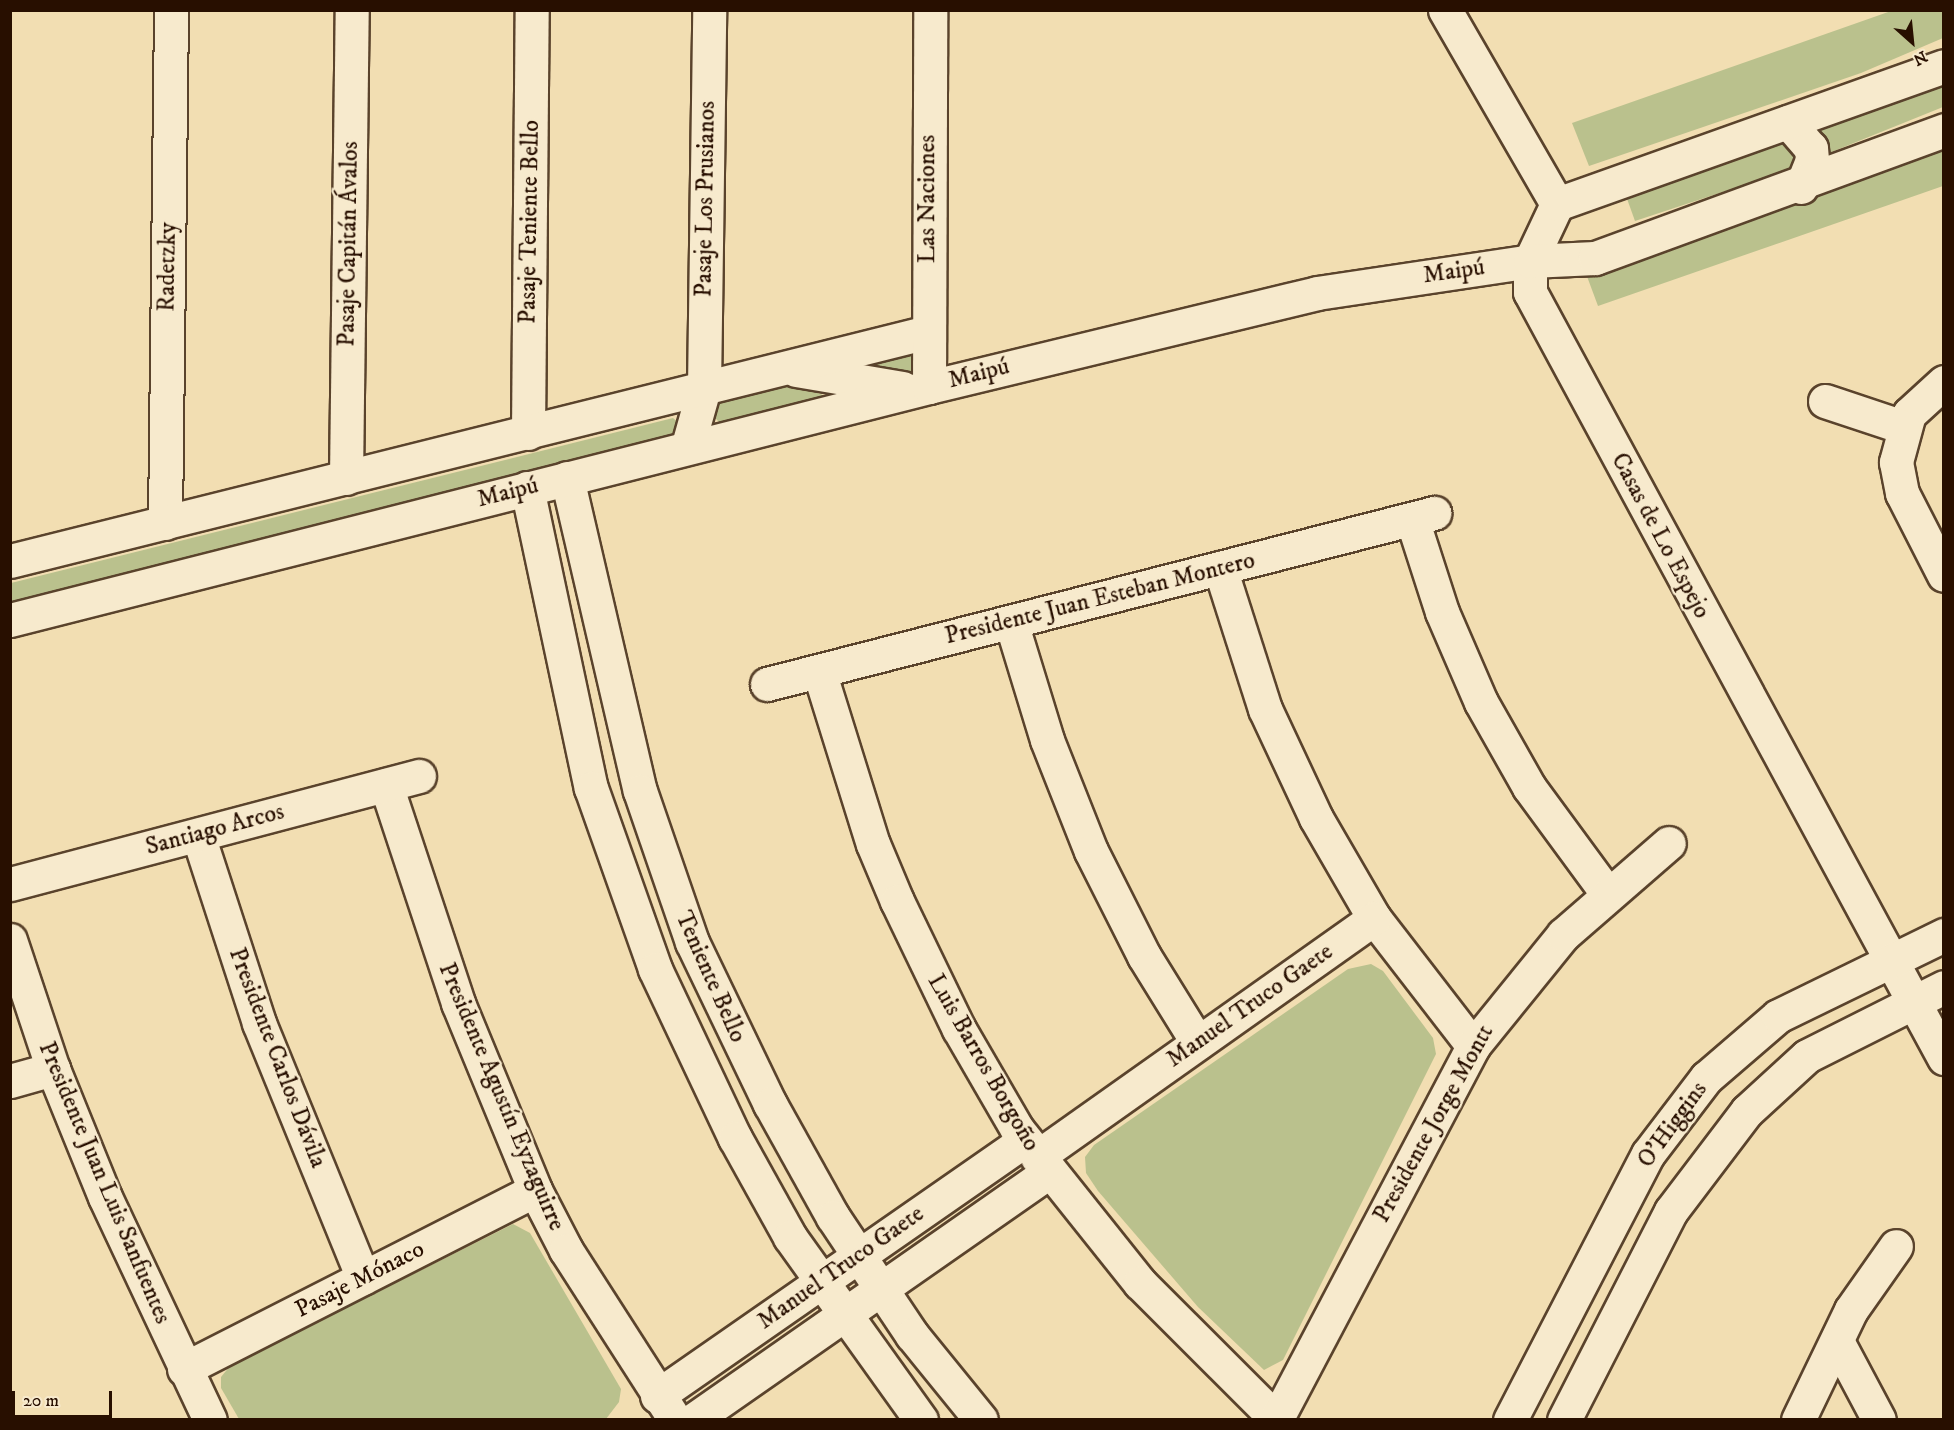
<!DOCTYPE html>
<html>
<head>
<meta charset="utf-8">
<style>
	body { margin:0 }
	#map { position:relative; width:1954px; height:1430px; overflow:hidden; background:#f2deb2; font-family:"IM FELL DW Pica",serif }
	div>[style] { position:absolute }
	.green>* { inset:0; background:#bac18d }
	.roads { filter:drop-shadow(2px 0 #5a432c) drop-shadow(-2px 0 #5a432c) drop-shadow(0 2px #5a432c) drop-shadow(0 -2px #5a432c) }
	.street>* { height:33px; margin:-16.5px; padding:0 16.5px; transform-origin:16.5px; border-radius:16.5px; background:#f7eacd }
	.secondary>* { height:33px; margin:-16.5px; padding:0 16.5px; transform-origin:16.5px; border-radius:16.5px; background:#f7eacd }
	span { translate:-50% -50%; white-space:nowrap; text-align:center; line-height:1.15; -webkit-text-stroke:4.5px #f7eacd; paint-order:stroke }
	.street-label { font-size:24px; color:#280f00 }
	.frame { position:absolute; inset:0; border:12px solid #280f00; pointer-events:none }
	.north { position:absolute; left:1882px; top:12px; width:60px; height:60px; -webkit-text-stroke:4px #f7eacd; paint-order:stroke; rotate:153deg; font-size:16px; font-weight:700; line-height:24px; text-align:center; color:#280f00 }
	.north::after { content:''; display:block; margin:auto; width:21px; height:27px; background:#280f00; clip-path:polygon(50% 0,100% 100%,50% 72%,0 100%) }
	.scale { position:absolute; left:12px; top:1391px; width:100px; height:27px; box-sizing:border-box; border:3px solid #280f00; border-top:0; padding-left:8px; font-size:18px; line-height:21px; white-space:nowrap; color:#280f00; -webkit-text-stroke:4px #f7eacd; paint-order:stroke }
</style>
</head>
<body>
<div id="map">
	<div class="green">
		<div style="clip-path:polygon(1891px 11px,1943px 11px,1943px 38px,1861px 73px,1589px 166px,1572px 123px)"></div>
		<div style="clip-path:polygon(1943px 84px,1943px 107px,1824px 155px,1815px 129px)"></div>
		<div style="clip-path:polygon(1780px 139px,1797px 153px,1792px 169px,1635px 221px,1626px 196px)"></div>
		<div style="clip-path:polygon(1943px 147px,1943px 186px,1598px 306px,1585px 271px,1823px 195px)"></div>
		<div style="clip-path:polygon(912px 349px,920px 377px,858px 365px)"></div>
		<div style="clip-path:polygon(790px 382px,833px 399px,722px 425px,716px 419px,714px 410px,723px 400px)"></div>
		<div style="clip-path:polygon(673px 418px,679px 423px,678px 439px,11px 608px,11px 583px)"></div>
		<div style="clip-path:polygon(1371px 964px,1383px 971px,1433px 1038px,1436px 1054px,1283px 1360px,1264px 1370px,1198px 1307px,1098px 1191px,1086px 1173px,1085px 1157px,1094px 1145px,1348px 969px)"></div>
		<div style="clip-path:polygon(513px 1224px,530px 1233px,621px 1389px,619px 1402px,606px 1419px,239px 1419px,221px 1388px,221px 1377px,230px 1366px)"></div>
	</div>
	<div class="roads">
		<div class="street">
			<div style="left:1445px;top:10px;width:224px;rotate:60deg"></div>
			<div style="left:1788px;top:122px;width:35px;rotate:49deg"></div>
			<div style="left:1811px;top:148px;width:12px;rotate:85deg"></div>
			<div style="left:1812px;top:160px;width:29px;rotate:112deg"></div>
			<div style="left:1557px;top:204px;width:63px;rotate:115.3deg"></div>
			<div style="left:1530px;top:261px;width:31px;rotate:90deg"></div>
			<div style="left:1530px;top:292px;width:871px;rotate:61.61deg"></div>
			<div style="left:1557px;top:204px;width:411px;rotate:-19.6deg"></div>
			<div style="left:1944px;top:382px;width:47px;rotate:137.6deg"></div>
			<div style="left:1909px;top:414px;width:50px;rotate:105.2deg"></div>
			<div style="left:1896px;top:462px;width:32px;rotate:79deg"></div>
			<div style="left:1902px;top:493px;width:92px;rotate:62.9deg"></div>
			<div style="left:929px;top:387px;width:399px;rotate:-13.6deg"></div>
			<div style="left:1317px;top:293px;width:215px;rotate:-8.5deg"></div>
			<div style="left:1530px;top:261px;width:65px;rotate:-2.6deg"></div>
			<div style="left:1595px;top:258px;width:372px;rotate:-20.1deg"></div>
			<div style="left:1825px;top:401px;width:82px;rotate:18.4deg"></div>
			<div style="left:528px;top:433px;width:423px;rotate:-89.5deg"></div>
			<div style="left:688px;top:445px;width:59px;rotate:-74.3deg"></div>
			<div style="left:704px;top:388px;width:378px;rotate:-89.2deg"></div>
			<div style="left:346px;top:478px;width:468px;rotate:-89.3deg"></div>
			<div style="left:567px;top:478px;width:321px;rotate:76.9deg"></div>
			<div style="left:640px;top:791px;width:160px;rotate:71deg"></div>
			<div style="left:692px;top:942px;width:180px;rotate:64.3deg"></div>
			<div style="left:770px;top:1104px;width:129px;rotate:60.9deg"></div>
			<div style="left:833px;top:1217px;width:142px;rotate:56.2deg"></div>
			<div style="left:912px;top:1335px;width:109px;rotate:50.9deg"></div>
			<div style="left:527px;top:488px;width:307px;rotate:78deg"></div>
			<div style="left:591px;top:788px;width:192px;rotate:70.5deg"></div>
			<div style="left:655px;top:969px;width:187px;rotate:64.7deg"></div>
			<div style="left:735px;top:1138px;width:113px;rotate:60.9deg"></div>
			<div style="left:790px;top:1237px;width:225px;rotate:54.4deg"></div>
			<div style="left:1412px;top:519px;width:98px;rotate:72.1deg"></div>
			<div style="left:1442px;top:612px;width:98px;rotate:66.6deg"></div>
			<div style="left:1481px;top:702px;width:98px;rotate:60.5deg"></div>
			<div style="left:1529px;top:787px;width:130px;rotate:53.7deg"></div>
			<div style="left:165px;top:523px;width:513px;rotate:-89.33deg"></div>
			<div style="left:1220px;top:568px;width:148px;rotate:72.3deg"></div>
			<div style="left:1265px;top:709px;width:120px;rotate:64.9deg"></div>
			<div style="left:1316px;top:818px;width:116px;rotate:59.9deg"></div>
			<div style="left:1374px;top:918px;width:162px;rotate:52.3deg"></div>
			<div style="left:1011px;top:622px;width:123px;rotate:73deg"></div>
			<div style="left:1047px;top:740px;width:119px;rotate:68.4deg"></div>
			<div style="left:1091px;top:851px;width:118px;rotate:63.2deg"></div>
			<div style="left:1144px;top:956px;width:102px;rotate:58.2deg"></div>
			<div style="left:819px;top:671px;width:181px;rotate:72.7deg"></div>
			<div style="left:873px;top:844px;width:62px;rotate:67.2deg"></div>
			<div style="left:897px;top:901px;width:142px;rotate:64.2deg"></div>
			<div style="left:959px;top:1029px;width:116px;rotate:59.9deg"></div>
			<div style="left:1017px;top:1129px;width:197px;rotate:51.4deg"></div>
			<div style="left:1140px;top:1283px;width:192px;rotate:45deg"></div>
			<div style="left:767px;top:684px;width:689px;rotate:-14.38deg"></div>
			<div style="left:386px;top:785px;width:230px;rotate:71.7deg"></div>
			<div style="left:458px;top:1003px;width:202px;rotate:67.6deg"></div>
			<div style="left:535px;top:1190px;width:68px;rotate:62.7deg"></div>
			<div style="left:566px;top:1250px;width:202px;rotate:57.3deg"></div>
			<div style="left:198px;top:835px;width:198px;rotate:72deg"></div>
			<div style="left:259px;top:1023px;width:275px;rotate:67.8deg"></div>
			<div style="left:10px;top:884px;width:423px;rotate:-14.8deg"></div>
			<div style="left:10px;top:940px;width:136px;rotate:71.6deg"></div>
			<div style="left:53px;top:1069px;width:138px;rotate:67.9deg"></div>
			<div style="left:105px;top:1197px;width:246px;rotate:64.8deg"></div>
			<div style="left:10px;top:1081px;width:45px;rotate:-15.6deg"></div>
			<div style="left:1037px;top:1157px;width:413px;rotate:-35.3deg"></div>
			<div style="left:1837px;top:1341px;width:89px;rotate:62deg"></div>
			<div style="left:184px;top:1369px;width:394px;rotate:-27deg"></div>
			<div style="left:657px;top:1396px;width:448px;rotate:-34.8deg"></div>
			<div style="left:693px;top:1420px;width:434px;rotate:-34.9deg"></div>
			<div style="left:1276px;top:1420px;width:423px;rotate:-62.2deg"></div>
			<div style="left:1473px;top:1046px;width:143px;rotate:-51deg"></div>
			<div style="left:1563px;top:935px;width:140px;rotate:-41deg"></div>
			<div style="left:1510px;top:1420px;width:300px;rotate:-62.6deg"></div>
			<div style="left:1648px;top:1154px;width:96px;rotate:-52.7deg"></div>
			<div style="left:1706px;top:1078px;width:95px;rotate:-40.7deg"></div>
			<div style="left:1778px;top:1016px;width:185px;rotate:-26deg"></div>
			<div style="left:1564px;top:1420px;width:235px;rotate:-62.9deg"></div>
			<div style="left:1671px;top:1211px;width:126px;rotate:-52.8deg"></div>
			<div style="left:1747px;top:1111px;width:81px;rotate:-42.5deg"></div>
			<div style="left:1807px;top:1056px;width:153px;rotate:-26.7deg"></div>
			<div style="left:1798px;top:1420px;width:122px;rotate:-64.3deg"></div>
			<div style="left:1851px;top:1310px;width:78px;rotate:-54.9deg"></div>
		</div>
		<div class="secondary">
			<div style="left:796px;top:370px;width:108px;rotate:9.6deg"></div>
			<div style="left:10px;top:561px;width:946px;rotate:-14.01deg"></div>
			<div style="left:10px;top:620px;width:948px;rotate:-14.23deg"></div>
			<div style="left:929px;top:387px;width:377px;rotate:-89.8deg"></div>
		</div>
	</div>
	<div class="street-label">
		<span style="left:706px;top:199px;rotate:-89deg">Pasaje Los Prusianos</span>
		<span style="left:928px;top:199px;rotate:-90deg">Las Naciones</span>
		<span style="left:530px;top:222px;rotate:-89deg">Pasaje Teniente Bello</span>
		<span style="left:349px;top:244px;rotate:-89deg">Pasaje Capitán Ávalos</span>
		<span style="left:168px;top:267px;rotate:-89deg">Radetzky</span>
		<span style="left:1454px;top:272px;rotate:-8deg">Maipú</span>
		<span style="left:979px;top:374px;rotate:-14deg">Maipú</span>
		<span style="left:508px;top:493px;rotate:-14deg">Maipú</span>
		<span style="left:1660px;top:536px;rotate:62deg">Casas de Lo Espejo</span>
		<span style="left:1100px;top:599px;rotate:-14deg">Presidente Juan Esteban Montero</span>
		<span style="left:215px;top:830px;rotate:-15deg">Santiago Arcos</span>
		<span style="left:710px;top:977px;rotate:66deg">Teniente Bello</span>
		<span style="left:1250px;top:1006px;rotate:-35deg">Manuel Truco Gaete</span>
		<span style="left:277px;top:1058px;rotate:69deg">Presidente Carlos Dávila</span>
		<span style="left:983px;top:1063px;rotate:60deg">Luis Barros Borgoño</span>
		<span style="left:501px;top:1097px;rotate:67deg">Presidente Agustín Eyzaguirre</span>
		<span style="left:1434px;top:1124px;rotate:-61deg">Presidente Jorge Montt</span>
		<span style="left:1673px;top:1125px;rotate:-54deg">O'Higgins</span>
		<span style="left:104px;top:1183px;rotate:67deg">Presidente Juan Luis Sanfuentes</span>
		<span style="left:841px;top:1268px;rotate:-35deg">Manuel Truco Gaete</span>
		<span style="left:360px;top:1280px;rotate:-27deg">Pasaje Mónaco</span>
	</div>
	<div class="frame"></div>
	<div class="north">N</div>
	<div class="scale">20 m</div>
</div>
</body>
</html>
